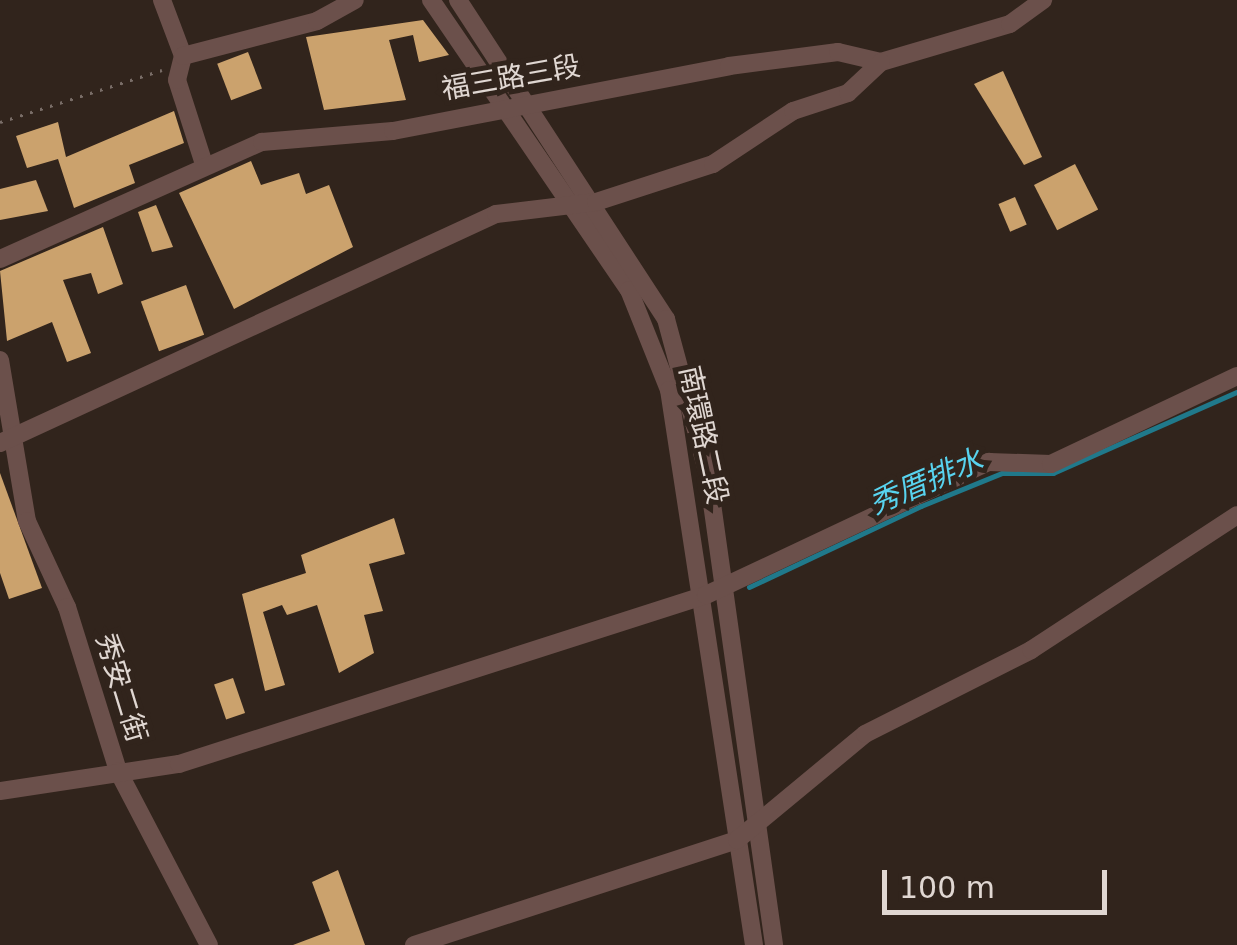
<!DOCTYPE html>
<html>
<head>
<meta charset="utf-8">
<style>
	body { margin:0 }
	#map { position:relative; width:1237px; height:945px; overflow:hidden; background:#31241c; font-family:"DejaVu Sans","Noto Sans TC",sans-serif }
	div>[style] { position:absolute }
	.stream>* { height:5px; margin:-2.5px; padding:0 2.5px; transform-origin:2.5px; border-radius:2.5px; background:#20798b }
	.building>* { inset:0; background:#cba26d; transform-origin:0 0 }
	.path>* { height:2.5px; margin-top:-1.25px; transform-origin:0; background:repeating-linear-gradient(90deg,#796d67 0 2.5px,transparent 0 10.5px) }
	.minor>* { height:18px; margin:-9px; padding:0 9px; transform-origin:9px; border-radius:9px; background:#6b504b }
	span { translate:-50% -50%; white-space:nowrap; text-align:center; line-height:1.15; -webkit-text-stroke:10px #31241c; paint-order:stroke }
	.street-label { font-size:28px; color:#e0d7d2 }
	.water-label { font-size:30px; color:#58d3ef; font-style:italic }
	.scale { position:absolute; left:882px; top:870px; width:225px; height:45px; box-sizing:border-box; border:5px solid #e0d7d2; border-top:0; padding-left:12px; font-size:30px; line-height:35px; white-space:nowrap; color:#e0d7d2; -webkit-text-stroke:8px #31241c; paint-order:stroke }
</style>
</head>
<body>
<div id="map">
	<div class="stream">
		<div style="left:749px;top:587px;width:190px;rotate:-25.2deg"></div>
		<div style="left:921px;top:506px;width:87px;rotate:-22.2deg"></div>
		<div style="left:1002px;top:473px;width:51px"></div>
		<div style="left:1053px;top:473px;width:201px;rotate:-23.8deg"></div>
	</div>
	<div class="building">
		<div style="clip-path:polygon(423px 20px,449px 55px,419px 62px,413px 35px,389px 40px,406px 100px,324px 110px,306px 37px)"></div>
		<div style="left:248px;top:52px;width:39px;height:33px;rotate:69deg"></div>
		<div style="clip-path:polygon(1003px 71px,1042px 157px,1024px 165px,974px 84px)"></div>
		<div style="clip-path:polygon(174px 111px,184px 143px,129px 165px,135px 183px,74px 208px,58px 159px,27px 168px,16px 136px,58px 122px,66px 157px)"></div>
		<div style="clip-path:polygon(251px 161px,261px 185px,299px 173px,306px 194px,329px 185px,353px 247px,234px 309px,179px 193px)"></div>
		<div style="left:1075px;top:164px;width:51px;height:46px;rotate:63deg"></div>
		<div style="clip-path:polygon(36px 180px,48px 211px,0 220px,0 189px)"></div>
		<div style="left:1015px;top:197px;width:30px;height:18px;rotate:67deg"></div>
		<div style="clip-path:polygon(156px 205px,173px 247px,152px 252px,138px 212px)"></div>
		<div style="clip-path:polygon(103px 227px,123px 284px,98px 294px,91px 273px,63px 280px,91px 353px,67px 362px,52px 322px,7px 341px,0 271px)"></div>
		<div style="left:186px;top:285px;width:53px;height:48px;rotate:70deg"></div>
		<div style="clip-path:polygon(0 473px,42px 588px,9px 599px,0 573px)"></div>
		<div style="clip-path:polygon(394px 518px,405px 554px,369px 564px,383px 611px,364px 615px,374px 653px,339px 673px,317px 605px,287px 615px,282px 605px,263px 612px,285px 685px,265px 691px,242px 594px,306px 573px,301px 555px)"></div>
		<div style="left:233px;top:678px;width:37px;height:20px;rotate:71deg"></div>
		<div style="clip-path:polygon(338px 870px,365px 945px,293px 945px,330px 931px,312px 882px)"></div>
	</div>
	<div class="path">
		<div style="left:0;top:122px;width:170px;rotate:-17.8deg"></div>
	</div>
	<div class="minor">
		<div style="left:162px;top:0;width:60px;rotate:69.4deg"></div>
		<div style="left:431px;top:0;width:351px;rotate:55.7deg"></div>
		<div style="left:629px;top:290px;width:108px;rotate:68.2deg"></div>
		<div style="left:669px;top:390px;width:561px;rotate:81.29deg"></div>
		<div style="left:458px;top:0;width:381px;rotate:56.9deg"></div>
		<div style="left:666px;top:319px;width:162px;rotate:74.9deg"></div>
		<div style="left:708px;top:475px;width:475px;rotate:82deg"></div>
		<div style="left:203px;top:161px;width:85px;rotate:-107.8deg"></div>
		<div style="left:177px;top:80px;width:25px;rotate:-76deg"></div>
		<div style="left:183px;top:56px;width:138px;rotate:-14.6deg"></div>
		<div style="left:317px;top:21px;width:43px;rotate:-28.9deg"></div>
		<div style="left:0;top:259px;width:287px;rotate:-24.1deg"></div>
		<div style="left:262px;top:142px;width:131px;rotate:-4.8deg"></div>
		<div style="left:393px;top:131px;width:342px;rotate:-10.9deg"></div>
		<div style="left:729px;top:66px;width:110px;rotate:-7.3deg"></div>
		<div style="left:838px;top:52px;width:44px;rotate:13.1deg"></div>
		<div style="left:881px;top:62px;width:134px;rotate:-16.4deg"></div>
		<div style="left:1010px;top:24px;width:41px;rotate:-36deg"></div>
		<div style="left:0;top:360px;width:163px;rotate:80.5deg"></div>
		<div style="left:27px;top:521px;width:95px;rotate:65.1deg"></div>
		<div style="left:67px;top:607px;width:172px;rotate:72.7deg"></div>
		<div style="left:118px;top:771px;width:196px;rotate:62.4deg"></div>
		<div style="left:0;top:443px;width:546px;rotate:-24.78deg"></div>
		<div style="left:496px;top:214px;width:101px;rotate:-6.8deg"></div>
		<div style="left:596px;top:202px;width:123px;rotate:-18deg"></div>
		<div style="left:713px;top:164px;width:96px;rotate:-33.5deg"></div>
		<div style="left:793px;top:111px;width:58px;rotate:-18.1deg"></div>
		<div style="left:848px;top:93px;width:45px;rotate:-43.2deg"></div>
		<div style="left:0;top:791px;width:181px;rotate:-8.6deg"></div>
		<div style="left:179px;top:764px;width:553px;rotate:-17.78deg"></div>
		<div style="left:706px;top:595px;width:313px;rotate:-25.2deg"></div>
		<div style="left:989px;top:462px;width:62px;rotate:1.8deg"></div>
		<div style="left:1051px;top:464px;width:206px;rotate:-25.3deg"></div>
		<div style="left:414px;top:945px;width:340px;rotate:-18deg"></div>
		<div style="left:737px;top:840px;width:166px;rotate:-39.6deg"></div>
		<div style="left:865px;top:734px;width:186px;rotate:-26.8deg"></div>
		<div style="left:1031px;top:650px;width:246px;rotate:-33.2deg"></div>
	</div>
	<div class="street-label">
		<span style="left:511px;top:78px;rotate:-10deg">福三路三段</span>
		<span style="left:703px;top:435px;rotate:78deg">南環路二段</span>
		<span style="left:121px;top:688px;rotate:73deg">秀安二街</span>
	</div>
	<div class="water-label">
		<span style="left:926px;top:482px;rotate:-23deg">秀厝排水</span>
	</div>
	<div class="scale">100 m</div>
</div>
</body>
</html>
